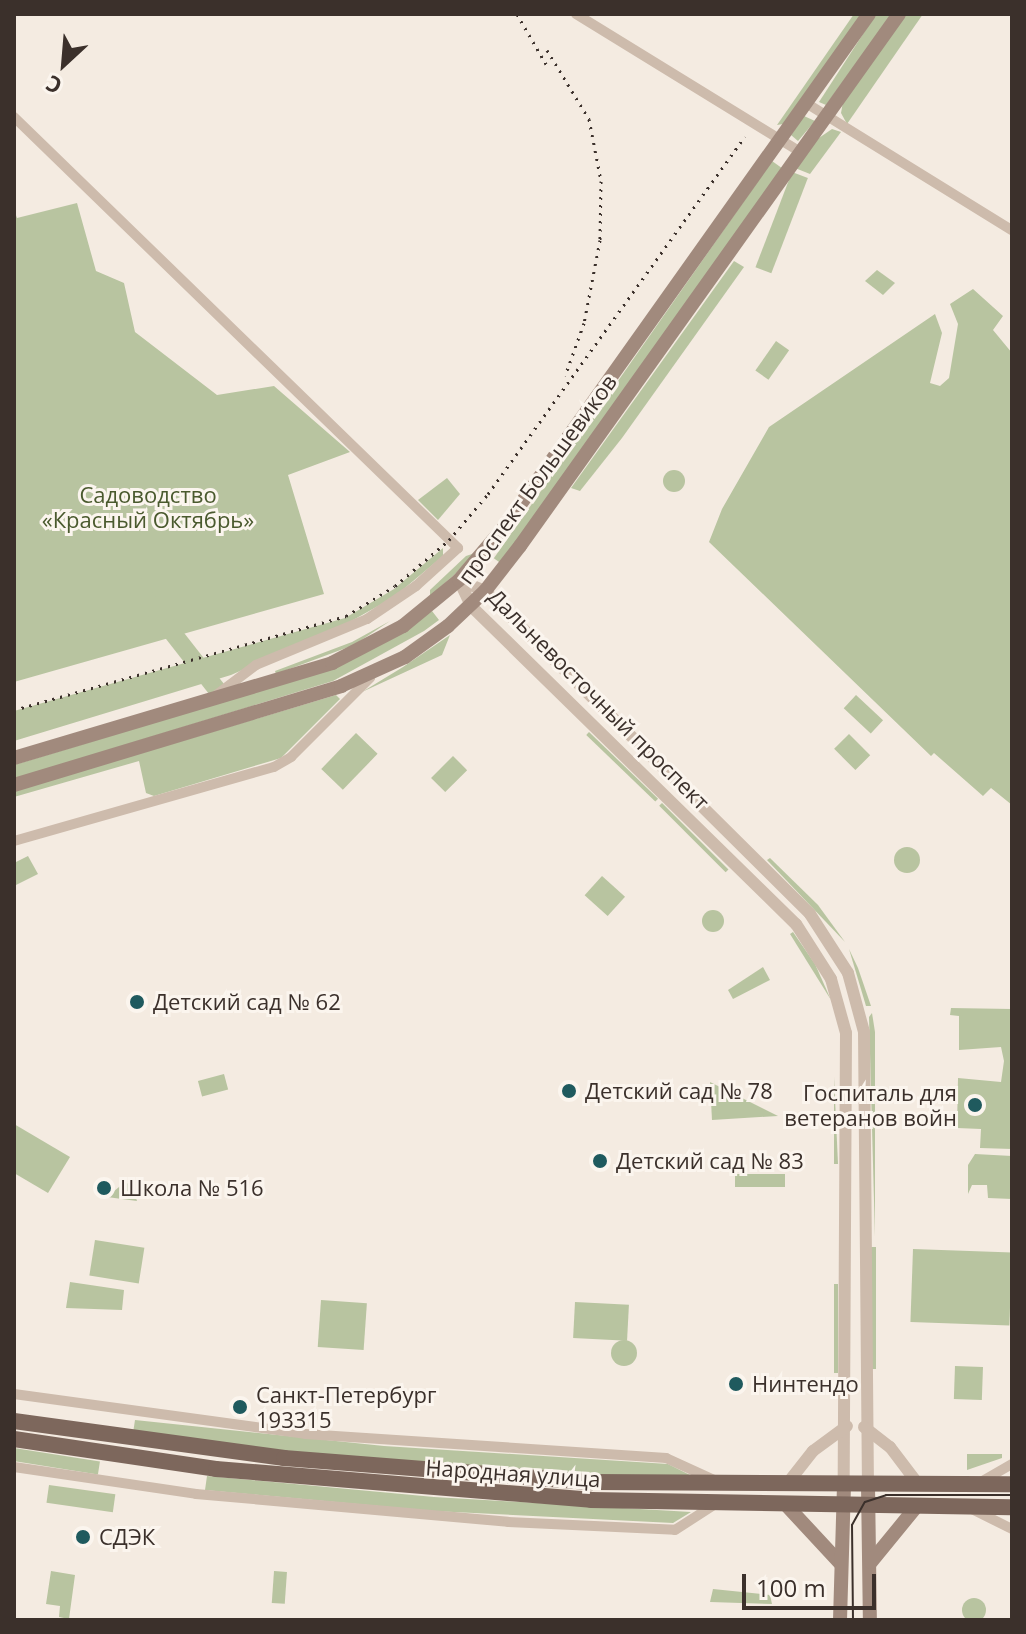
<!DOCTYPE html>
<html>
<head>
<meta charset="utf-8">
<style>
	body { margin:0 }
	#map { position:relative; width:1026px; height:1634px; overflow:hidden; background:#f4ebe1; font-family:"Open Sans",sans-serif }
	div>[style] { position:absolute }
	.green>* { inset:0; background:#b8c4a0; transform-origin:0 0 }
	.round { border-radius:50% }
	.minor>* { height:10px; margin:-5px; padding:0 5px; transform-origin:5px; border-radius:5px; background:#cdbbac }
	.tertiary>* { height:12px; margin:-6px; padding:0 6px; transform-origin:6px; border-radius:6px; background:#cdbbac }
	.secondary>* { height:14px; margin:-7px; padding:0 7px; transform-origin:7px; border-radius:7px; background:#a18a7d }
	.primary>* { height:16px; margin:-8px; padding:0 8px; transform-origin:8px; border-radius:8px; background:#7d675c }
	.tram>* { height:2px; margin:-1px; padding:0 1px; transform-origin:1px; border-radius:1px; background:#3b302b }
	.rail>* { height:3px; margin-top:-1.5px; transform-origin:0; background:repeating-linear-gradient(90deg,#3b302b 0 2px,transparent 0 8px) }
	.dots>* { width:22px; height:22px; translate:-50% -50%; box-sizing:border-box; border:4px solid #fbf5ee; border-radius:50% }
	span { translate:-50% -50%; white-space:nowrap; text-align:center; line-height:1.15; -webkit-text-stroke:6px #fbf5ee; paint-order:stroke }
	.street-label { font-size:22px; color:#3b302b }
	.park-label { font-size:22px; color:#4a5a2e }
	.poi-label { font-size:22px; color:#3b302b }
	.left { translate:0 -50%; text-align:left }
	.right { translate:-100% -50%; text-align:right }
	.frame { position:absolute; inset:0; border:16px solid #3b302b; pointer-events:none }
	.north { position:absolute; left:24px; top:24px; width:80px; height:80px; -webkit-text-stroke:6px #fbf5ee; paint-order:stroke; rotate:206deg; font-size:22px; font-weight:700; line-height:32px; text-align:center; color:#3b302b }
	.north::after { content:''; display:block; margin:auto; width:28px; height:36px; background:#3b302b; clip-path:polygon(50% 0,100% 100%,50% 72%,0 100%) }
	.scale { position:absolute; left:742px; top:1574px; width:134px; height:36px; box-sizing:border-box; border:4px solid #3b302b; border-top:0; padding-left:10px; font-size:24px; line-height:28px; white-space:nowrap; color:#3b302b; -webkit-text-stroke:6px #fbf5ee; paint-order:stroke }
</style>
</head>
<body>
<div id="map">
	<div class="green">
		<div style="clip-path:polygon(854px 14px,862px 14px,783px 124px,777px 125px)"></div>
		<div style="clip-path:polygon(876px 14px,892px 14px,826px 105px,819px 102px)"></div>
		<div style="clip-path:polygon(906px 14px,923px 14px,847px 124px,841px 113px,843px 102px)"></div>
		<div style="clip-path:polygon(804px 116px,815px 121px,798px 141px,791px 135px)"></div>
		<div style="clip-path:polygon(832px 129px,841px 132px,810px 174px,795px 168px,816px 140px)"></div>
		<div style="left:772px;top:161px;width:12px;height:485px;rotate:35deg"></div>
		<div style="left:792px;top:172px;width:17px;height:102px;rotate:21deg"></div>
		<div style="clip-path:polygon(77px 203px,96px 271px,124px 283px,135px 332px,217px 395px,274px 386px,350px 452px,288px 475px,324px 594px,14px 682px,14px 210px,17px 218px)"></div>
		<div style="clip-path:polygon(734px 261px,744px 267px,622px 438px,580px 491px,571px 488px)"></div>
		<div style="clip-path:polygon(877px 270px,895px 283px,883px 295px,865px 281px)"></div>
		<div style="clip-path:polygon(973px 289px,1003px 316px,993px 330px,1012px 353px,1012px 805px,991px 788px,983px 796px,934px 753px,931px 756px,709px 542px,722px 509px,769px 427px,935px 314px,942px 333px,930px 383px,940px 386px,949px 378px,958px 324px,950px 304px)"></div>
		<div style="left:776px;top:341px;width:16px;height:36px;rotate:35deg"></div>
		<div class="round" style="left:663px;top:470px;width:22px;height:22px"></div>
		<div style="clip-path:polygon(447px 478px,460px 494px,438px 520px,418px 500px)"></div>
		<div style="clip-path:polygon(443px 548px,443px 556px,394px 597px,339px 628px,231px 675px,14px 741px,14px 711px,345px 618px,394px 589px)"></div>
		<div style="clip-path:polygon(475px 553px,454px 575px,430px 596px,430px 590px,466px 556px)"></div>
		<div style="clip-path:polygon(432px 611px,439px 620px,424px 631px,333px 681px,14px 779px,14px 765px,328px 670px)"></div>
		<div style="clip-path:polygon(390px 621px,354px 645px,276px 674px,275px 671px,352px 642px)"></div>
		<div style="clip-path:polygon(450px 635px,442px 655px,362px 692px,403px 667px)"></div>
		<div style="left:224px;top:684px;width:18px;height:219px;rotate:142deg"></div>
		<div style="clip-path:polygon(336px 695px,340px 699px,281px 758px,154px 796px,146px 793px,139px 761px,14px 797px,14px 791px)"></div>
		<div style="left:856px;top:695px;width:37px;height:18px;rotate:43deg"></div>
		<div style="left:589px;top:732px;width:96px;height:4px;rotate:44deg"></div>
		<div style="left:356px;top:733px;width:30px;height:50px;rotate:44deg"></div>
		<div style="left:849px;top:734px;width:30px;height:21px;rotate:45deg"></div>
		<div style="left:453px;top:756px;width:20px;height:31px;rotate:45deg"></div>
		<div style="left:662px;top:803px;width:94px;height:4px;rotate:45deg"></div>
		<div class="round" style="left:894px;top:847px;width:26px;height:26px"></div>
		<div style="clip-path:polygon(28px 856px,38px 874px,16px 885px,14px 863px)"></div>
		<div style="clip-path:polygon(770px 858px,818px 905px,845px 942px,767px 860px)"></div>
		<div style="left:602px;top:876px;width:31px;height:26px;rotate:42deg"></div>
		<div class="round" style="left:702px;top:910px;width:22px;height:22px"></div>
		<div style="clip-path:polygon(793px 932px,815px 964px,831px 1000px,790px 934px)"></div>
		<div style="clip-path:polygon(849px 949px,858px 968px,871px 1006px,866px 1006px)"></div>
		<div style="clip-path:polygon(763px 967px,770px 980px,733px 999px,728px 990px)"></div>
		<div style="clip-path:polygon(951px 1008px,1012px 1009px,1012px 1149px,980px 1148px,981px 1129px,957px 1128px,958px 1078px,1001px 1082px,1004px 1061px,1001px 1047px,959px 1050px,959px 1016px,950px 1015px)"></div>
		<div style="clip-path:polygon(872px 1013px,875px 1032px,875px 1237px,869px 1017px)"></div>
		<div style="left:224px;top:1074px;width:16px;height:27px;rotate:75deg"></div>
		<div style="clip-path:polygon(834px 1077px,838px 1164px,834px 1164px)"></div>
		<div style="clip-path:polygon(710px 1082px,778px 1116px,712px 1120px)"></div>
		<div style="clip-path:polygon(14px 1124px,70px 1157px,48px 1193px,14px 1173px)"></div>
		<div style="clip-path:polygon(975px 1154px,1012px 1156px,1012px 1199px,988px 1198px,987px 1185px,972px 1185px,968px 1194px,968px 1165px)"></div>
		<div style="left:785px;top:1174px;width:13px;height:50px;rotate:90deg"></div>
		<div style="clip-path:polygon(125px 1182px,132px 1186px,137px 1201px,107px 1197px)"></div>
		<div style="left:95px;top:1240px;width:50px;height:36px;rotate:9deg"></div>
		<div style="left:876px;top:1247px;width:122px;height:5px;rotate:90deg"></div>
		<div style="left:913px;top:1249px;width:99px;height:73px;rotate:2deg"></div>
		<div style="clip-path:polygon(70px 1282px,124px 1290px,122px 1310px,66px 1308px)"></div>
		<div style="left:834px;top:1284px;width:4px;height:89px"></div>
		<div style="left:321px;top:1300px;width:46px;height:47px;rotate:4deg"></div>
		<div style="left:575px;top:1302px;width:54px;height:36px;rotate:3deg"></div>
		<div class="round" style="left:611px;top:1340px;width:26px;height:26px"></div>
		<div style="left:955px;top:1366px;width:28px;height:33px;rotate:2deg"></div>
		<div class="round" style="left:760px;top:1377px;width:18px;height:18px"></div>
		<div style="clip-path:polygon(135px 1420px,384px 1446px,668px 1464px,690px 1475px,600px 1476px,298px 1452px,133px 1433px)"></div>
		<div style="left:14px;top:1448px;width:87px;height:13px;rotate:9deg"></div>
		<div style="clip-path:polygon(967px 1454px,1002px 1454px,1002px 1458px,967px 1470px)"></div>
		<div style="clip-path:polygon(207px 1476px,434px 1497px,691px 1512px,673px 1523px,433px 1511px,205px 1490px)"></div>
		<div style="left:49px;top:1485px;width:67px;height:18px;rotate:8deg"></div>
		<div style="clip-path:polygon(51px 1571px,75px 1575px,69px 1619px,59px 1617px,60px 1606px,46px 1604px)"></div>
		<div style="left:274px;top:1571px;width:13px;height:32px;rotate:4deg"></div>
		<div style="clip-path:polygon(713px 1589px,770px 1595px,772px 1604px,710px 1602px)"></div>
		<div class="round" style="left:962px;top:1598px;width:24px;height:24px"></div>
	</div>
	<div class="minor">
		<div style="left:576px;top:14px;width:263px;rotate:31.6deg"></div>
		<div style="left:806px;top:103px;width:242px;rotate:31.7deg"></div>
		<div style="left:14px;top:117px;width:619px;rotate:44.15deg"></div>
		<div style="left:458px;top:548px;width:57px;rotate:137.9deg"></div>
		<div style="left:416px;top:586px;width:59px;rotate:146deg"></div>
		<div style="left:367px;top:619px;width:120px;rotate:157.5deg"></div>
		<div style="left:256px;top:665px;width:51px;rotate:142.9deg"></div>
		<div style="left:14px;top:841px;width:270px;rotate:-15.9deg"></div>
		<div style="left:274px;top:767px;width:20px;rotate:-30deg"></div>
		<div style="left:291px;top:757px;width:112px;rotate:-45deg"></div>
		<div style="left:14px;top:1394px;width:294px;rotate:7.8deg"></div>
		<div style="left:305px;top:1434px;width:362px;rotate:3.8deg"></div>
		<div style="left:666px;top:1458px;width:53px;rotate:24.6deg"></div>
		<div style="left:14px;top:1467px;width:184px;rotate:8.4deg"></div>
		<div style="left:196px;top:1494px;width:313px;rotate:5.1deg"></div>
		<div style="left:508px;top:1522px;width:167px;rotate:2.7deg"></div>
		<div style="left:675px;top:1530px;width:46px;rotate:-32.7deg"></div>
		<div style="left:979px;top:1483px;width:38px;rotate:-30deg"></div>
		<div style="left:972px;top:1509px;width:45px;rotate:26.6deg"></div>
	</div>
	<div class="tertiary">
		<div style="left:459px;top:580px;width:28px;rotate:23deg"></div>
		<div style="left:485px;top:591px;width:458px;rotate:44.8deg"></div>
		<div style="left:810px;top:914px;width:70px;rotate:57.2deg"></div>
		<div style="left:848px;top:973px;width:61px;rotate:74.8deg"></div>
		<div style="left:864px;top:1032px;width:453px;rotate:89.5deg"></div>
		<div style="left:459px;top:580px;width:29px;rotate:65deg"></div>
		<div style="left:471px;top:606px;width:455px;rotate:44.4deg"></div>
		<div style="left:796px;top:924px;width:65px;rotate:57.5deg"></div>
		<div style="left:831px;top:979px;width:56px;rotate:74.5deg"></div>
		<div style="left:846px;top:1033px;width:452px;rotate:90.3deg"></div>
		<div style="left:864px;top:1427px;width:33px;rotate:38deg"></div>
		<div style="left:890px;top:1447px;width:46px;rotate:52.9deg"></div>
		<div style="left:787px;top:1484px;width:42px;rotate:-51.8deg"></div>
		<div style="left:813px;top:1451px;width:42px;rotate:-36.3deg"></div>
	</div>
	<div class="secondary">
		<div style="left:14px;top:758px;width:332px;rotate:-16.6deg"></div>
		<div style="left:332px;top:663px;width:80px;rotate:-27.5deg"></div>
		<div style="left:403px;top:626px;width:72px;rotate:-39.4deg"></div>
		<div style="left:459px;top:580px;width:71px;rotate:-49.6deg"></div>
		<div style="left:505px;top:526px;width:628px;rotate:-54.59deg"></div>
		<div style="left:14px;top:785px;width:342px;rotate:-16.8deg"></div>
		<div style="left:341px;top:686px;width:70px;rotate:-24.4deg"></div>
		<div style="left:405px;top:657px;width:53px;rotate:-35.8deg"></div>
		<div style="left:448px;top:626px;width:51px;rotate:-43.4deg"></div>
		<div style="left:485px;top:591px;width:57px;rotate:-52.1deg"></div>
		<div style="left:520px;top:546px;width:653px;rotate:-54.53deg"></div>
		<div style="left:868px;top:1485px;width:135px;rotate:89.2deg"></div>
		<div style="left:788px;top:1507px;width:76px;rotate:47.1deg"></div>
		<div style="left:871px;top:1562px;width:71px;rotate:-50.7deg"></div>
		<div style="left:840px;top:1620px;width:135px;rotate:-88.3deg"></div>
	</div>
	<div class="primary">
		<div style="left:14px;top:1421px;width:273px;rotate:7.8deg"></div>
		<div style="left:284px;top:1458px;width:309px;rotate:4.5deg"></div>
		<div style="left:592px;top:1482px;width:420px;rotate:0.3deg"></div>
		<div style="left:14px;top:1439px;width:204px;rotate:8.4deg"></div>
		<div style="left:216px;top:1469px;width:376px;rotate:4.7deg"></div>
		<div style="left:591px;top:1500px;width:421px;rotate:1deg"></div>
	</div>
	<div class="tram">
		<div style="left:853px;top:1620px;width:95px;rotate:-90.6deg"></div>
		<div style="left:852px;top:1525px;width:26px;rotate:-61deg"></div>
		<div style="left:865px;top:1502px;width:22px;rotate:-18deg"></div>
		<div style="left:886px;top:1495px;width:126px"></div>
	</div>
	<div class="rail">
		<div style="left:517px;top:14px;width:58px;rotate:59.9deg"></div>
		<div style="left:547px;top:50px;width:81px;rotate:58.7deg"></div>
		<div style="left:589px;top:119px;width:63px;rotate:79deg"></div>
		<div style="left:601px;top:181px;width:59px;rotate:91deg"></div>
		<div style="left:600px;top:240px;width:85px;rotate:100.9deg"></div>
		<div style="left:584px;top:323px;width:56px;rotate:109.7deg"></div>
		<div style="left:14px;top:710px;width:345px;rotate:-15.8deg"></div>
		<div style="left:346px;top:616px;width:57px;rotate:-31.5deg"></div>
		<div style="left:395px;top:586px;width:71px;rotate:-40.4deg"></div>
		<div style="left:449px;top:540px;width:60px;rotate:-49.7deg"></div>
		<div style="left:488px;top:494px;width:440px;rotate:-54.3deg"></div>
	</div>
	<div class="dots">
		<div style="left:137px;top:1002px;background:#1f5a5e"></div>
		<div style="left:569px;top:1091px;background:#1f5a5e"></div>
		<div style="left:975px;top:1105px;background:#1f5a5e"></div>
		<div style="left:600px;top:1161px;background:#1f5a5e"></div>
		<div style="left:104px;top:1188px;background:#1f5a5e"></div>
		<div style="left:736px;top:1384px;background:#1f5a5e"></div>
		<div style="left:240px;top:1407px;background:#1f5a5e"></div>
		<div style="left:83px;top:1537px;background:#1f5a5e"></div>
	</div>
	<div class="street-label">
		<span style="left:537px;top:479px;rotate:-54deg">проспект Большевиков</span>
		<span style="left:599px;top:699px;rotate:45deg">Дальневосточный проспект</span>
		<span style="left:513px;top:1473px;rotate:4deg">Народная улица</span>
	</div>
	<div class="park-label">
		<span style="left:148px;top:507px">Садоводство<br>«Красный Октябрь»</span>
	</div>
	<div class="poi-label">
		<span class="left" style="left:153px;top:1002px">Детский сад № 62</span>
		<span class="left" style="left:585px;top:1091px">Детский сад № 78</span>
		<span class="right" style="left:957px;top:1105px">Госпиталь для<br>ветеранов войн</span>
		<span class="left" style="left:616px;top:1161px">Детский сад № 83</span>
		<span class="left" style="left:120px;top:1188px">Школа № 516</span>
		<span class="left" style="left:752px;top:1384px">Нинтендо</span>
		<span class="left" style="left:256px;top:1407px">Санкт-Петербург<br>193315</span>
		<span class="left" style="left:99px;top:1537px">СДЭК</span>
	</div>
	<div class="frame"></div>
	<div class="north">С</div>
	<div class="scale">100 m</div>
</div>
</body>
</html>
